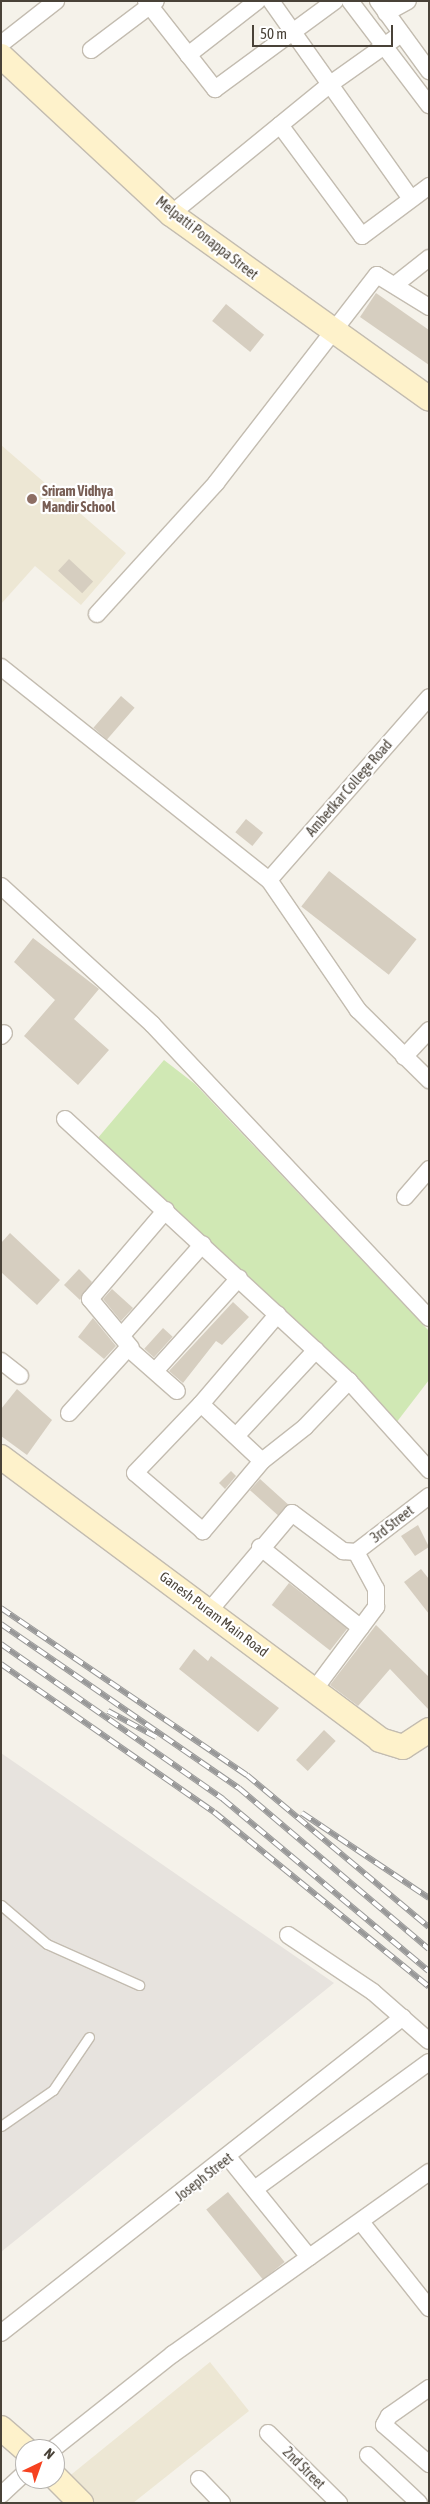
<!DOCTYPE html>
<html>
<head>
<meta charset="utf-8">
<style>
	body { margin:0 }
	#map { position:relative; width:430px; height:2504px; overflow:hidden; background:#f5f2ea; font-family:"Asap Condensed",sans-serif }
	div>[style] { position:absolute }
	.industrial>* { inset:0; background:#e7e3de }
	.education>* { inset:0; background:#ede7d4 }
	.green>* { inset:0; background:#d0e8b4 }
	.building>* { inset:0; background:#d6cec0; transform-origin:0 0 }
	.roads { filter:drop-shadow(1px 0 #c3bcb0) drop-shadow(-1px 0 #c3bcb0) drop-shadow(0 1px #c3bcb0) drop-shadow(0 -1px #c3bcb0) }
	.lane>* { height:9px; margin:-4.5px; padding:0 4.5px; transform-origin:4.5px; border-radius:4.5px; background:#fff }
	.street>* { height:16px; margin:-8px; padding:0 8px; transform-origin:8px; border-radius:8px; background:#fff }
	.secondary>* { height:24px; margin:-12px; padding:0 12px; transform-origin:12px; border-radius:12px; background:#fef2cb }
	.rail>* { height:5.5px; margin-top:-2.75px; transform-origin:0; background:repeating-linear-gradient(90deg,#fff 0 11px,#989898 0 22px); box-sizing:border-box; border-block:1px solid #989898 }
	.dots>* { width:14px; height:14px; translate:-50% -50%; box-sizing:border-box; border:2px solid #fff; border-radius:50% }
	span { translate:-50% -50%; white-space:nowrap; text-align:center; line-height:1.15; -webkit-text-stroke:4.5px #fff; paint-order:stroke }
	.street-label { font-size:14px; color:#494238 }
	.education-label { font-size:14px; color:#785e54; font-weight:700 }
	.left { translate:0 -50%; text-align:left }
	.frame { position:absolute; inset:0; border:2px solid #494238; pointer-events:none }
	.north { position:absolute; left:15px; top:2439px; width:50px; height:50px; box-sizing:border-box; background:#fff; border:1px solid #b6b3af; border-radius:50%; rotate:42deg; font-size:14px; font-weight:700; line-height:20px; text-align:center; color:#494238 }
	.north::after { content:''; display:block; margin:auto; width:18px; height:22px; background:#f64220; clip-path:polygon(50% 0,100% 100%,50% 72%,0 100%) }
	.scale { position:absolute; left:252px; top:25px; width:141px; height:22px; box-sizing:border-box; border:2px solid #494238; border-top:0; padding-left:6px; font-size:15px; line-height:18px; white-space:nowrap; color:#494238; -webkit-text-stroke:4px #fff; paint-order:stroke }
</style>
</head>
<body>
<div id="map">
	<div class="industrial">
		<div style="clip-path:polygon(1px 1753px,334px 1983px,1px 2252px)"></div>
	</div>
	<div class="education">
		<div style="clip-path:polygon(1px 445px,126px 553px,81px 605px,35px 566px,1px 604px)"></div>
		<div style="clip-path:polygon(210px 2362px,249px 2411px,133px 2503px,94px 2503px,67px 2478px)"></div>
	</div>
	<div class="green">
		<div style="clip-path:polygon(164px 1060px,195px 1084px,429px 1331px,429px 1380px,396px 1423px,97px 1139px)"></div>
	</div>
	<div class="building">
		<div style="clip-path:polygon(376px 293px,429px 330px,429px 365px,360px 317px)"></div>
		<div style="left:226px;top:304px;width:49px;height:22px;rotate:39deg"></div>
		<div style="left:69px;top:559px;width:33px;height:16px;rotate:43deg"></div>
		<div style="left:121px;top:696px;width:18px;height:42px;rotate:41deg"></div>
		<div style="left:246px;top:819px;width:22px;height:17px;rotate:39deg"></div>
		<div style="left:329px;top:871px;width:111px;height:45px;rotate:38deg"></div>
		<div style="clip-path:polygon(33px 938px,99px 989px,74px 1019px,109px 1050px,78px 1085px,24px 1036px,55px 1000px,14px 962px)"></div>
		<div style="clip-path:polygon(10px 1233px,60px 1280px,37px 1305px,1px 1272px,1px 1243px)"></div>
		<div style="clip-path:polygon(79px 1269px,92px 1282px,80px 1300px,64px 1285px)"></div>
		<div style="clip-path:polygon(112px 1289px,133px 1308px,121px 1321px,103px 1299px)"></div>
		<div style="clip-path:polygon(233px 1302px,249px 1317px,222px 1345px,216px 1341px,183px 1383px,169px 1371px)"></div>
		<div style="clip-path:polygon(93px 1318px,116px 1346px,104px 1359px,78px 1337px)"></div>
		<div style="left:163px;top:1328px;width:13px;height:28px;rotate:42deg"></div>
		<div style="clip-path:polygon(17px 1389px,52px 1420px,27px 1455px,1px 1436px,1px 1409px)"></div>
		<div style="clip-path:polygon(231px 1471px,236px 1476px,225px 1489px,219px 1483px)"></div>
		<div style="left:260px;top:1479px;width:38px;height:15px;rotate:42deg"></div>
		<div style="clip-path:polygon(418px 1525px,429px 1547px,415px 1556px,401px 1536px)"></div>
		<div style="clip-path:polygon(421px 1569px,429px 1579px,429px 1614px,404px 1582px)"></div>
		<div style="left:289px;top:1583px;width:74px;height:28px;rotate:38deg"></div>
		<div style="clip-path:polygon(376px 1625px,429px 1677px,429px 1710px,390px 1669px,358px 1706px,330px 1685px)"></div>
		<div style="clip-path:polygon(194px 1649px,208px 1661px,211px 1656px,279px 1708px,258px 1732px,179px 1669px)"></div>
		<div style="left:324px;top:1730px;width:16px;height:41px;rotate:43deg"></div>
		<div style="left:228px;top:2192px;width:90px;height:28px;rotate:51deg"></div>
	</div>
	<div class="roads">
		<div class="lane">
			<div style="left:1px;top:1905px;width:60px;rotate:40.3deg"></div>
			<div style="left:47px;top:1944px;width:101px;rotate:24deg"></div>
			<div style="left:1px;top:2126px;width:63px;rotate:-34.7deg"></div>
			<div style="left:53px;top:2090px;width:64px;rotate:-55.8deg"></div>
		</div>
		<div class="street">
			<div style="left:146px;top:1px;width:112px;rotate:51.9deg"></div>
			<div style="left:215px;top:89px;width:149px;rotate:-36.3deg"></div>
			<div style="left:271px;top:1px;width:242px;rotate:54.7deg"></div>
			<div style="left:350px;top:1px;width:131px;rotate:52.8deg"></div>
			<div style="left:378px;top:1px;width:87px;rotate:53.9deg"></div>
			<div style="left:386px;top:13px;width:25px;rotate:-29deg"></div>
			<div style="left:1px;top:44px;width:70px;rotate:-38deg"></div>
			<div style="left:91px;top:50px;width:81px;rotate:-37deg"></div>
			<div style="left:188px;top:55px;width:88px;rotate:-38deg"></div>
			<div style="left:280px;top:125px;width:138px;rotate:53.5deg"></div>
			<div style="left:362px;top:236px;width:84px;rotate:-36.7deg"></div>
			<div style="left:171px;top:214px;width:204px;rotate:-39.2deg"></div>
			<div style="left:329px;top:85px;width:88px;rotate:-35.3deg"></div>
			<div style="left:396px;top:284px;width:42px;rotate:-38.2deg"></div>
			<div style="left:97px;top:614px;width:177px;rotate:-47.7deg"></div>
			<div style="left:216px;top:483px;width:263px;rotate:-52.3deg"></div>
			<div style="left:377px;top:275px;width:61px;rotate:31.6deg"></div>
			<div style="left:1px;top:667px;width:342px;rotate:38.5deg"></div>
			<div style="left:269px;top:880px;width:158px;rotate:55.6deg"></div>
			<div style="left:358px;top:1010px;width:100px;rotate:44.6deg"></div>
			<div style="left:269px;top:880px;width:243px;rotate:-48.8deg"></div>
			<div style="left:1px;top:886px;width:205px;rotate:42.4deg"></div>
			<div style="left:152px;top:1024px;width:404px;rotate:46.7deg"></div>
			<div style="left:1px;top:1036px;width:4px;rotate:-45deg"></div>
			<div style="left:404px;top:1057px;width:37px;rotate:-47deg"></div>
			<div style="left:65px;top:1119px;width:386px;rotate:42.7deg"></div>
			<div style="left:349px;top:1381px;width:120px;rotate:48deg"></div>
			<div style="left:405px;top:1197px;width:37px;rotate:-49deg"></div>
			<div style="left:123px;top:1334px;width:120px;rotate:-48.4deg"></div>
			<div style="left:131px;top:1348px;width:64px;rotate:-129.9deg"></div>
			<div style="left:90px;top:1299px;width:117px;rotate:-49.5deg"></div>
			<div style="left:1px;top:1361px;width:24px;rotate:38deg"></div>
			<div style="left:156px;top:1370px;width:124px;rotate:-47.9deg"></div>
			<div style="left:201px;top:1404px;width:83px;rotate:43.1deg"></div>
			<div style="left:262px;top:1461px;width:92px;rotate:130.1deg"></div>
			<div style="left:203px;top:1531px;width:89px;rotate:-139.5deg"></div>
			<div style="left:135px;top:1473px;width:95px;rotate:-46.3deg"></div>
			<div style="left:201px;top:1404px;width:118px;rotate:-49.5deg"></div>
			<div style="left:69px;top:1413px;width:88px;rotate:-47.8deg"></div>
			<div style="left:128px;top:1348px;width:65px;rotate:41.3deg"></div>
			<div style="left:237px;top:1435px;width:116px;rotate:-47.1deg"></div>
			<div style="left:262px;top:1461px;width:55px;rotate:-38.3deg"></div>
			<div style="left:305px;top:1427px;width:64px;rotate:-46.3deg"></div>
			<div style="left:260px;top:1547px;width:129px;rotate:38.7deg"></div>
			<div style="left:356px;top:1552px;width:92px;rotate:-37.5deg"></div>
			<div style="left:210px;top:1610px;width:127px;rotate:-49.8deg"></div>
			<div style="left:292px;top:1513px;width:64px;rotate:36.7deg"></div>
			<div style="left:343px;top:1551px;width:13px;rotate:4deg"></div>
			<div style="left:314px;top:1690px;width:104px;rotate:-53.2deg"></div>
			<div style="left:376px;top:1607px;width:18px;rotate:-90deg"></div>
			<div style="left:376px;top:1589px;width:42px;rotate:-118.4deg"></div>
			<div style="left:288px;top:1935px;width:102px;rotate:33.8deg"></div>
			<div style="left:373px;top:1992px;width:74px;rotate:41.2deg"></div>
			<div style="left:228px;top:2157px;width:129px;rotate:51deg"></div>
			<div style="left:256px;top:2188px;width:214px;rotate:-36.1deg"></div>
			<div style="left:361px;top:2222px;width:110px;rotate:51.7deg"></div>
			<div style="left:1px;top:2333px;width:511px;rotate:-38.17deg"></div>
			<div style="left:429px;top:2388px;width:49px;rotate:145deg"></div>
			<div style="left:389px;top:2416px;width:10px;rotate:119deg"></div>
			<div style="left:384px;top:2425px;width:60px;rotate:40.9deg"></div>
			<div style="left:268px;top:2433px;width:100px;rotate:44.6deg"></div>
			<div style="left:53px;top:2449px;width:153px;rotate:-38.4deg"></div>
			<div style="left:173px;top:2354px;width:314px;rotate:-35.4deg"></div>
			<div style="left:368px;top:2455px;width:70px;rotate:43.3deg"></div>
			<div style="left:199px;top:2479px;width:33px;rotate:46deg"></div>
			<div style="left:1px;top:2495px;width:33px;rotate:-43deg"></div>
		</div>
		<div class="secondary">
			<div style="left:1px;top:56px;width:232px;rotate:42.9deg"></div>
			<div style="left:171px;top:214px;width:317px;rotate:35.6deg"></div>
			<div style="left:1px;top:1457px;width:473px;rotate:36.7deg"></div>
			<div style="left:380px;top:1740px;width:24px;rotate:17deg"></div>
			<div style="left:403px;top:1747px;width:31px;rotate:-33deg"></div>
			<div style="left:1px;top:2428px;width:32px;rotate:41deg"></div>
			<div style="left:55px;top:2477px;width:37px;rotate:45deg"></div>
		</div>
	</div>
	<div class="rail">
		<div style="left:1px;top:1608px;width:297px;rotate:34.2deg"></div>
		<div style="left:247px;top:1775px;width:237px;rotate:39.9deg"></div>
		<div style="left:1px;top:1624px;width:289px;rotate:34.6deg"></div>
		<div style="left:239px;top:1788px;width:249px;rotate:40.3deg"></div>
		<div style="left:1px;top:1644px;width:271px;rotate:34.9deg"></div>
		<div style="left:223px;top:1799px;width:268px;rotate:39.9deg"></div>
		<div style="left:1px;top:1664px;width:259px;rotate:34.8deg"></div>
		<div style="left:214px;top:1812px;width:277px;rotate:39.1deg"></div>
		<div style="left:108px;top:1711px;width:55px;rotate:28.4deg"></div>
		<div style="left:302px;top:1813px;width:153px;rotate:33.8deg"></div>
	</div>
	<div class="dots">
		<div style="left:32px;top:499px;background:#8d6e63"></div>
	</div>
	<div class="street-label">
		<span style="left:207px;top:238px;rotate:38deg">Melpatti Ponappa Street</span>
		<span style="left:349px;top:788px;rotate:-49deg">Ambedkar College Road</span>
		<span style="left:392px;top:1524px;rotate:-38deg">3rd Street</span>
		<span style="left:214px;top:1614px;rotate:37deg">Ganesh Puram Main Road</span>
		<span style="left:204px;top:2177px;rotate:-38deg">Joseph Street</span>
		<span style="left:304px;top:2468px;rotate:45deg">2nd Street</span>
	</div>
	<div class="education-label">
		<span class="left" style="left:42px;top:499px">Sriram Vidhya<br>Mandir School</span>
	</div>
	<div class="frame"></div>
	<div class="north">N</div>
	<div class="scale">50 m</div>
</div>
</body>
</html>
